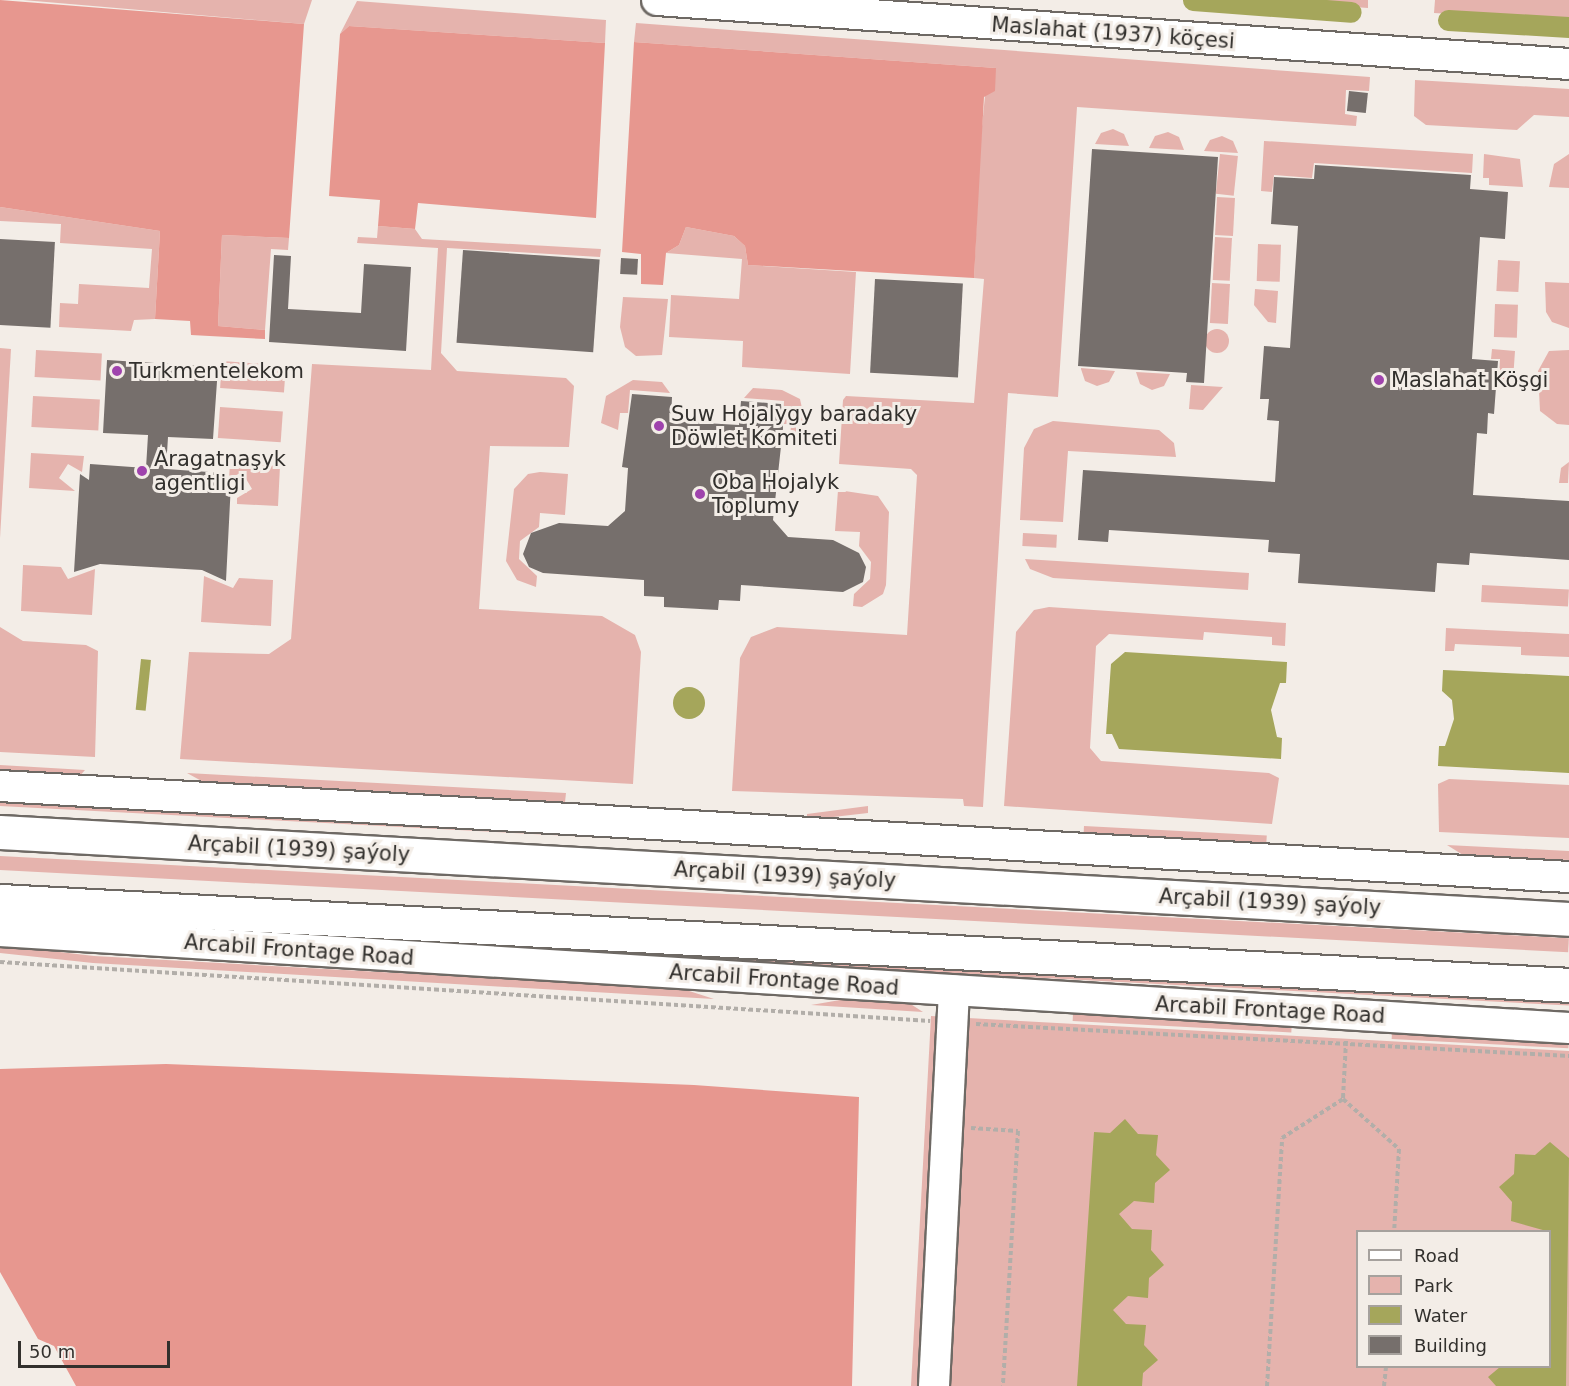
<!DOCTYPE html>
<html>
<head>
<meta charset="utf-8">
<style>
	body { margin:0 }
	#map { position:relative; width:1569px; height:1386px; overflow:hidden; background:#f3ede7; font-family:"DejaVu Sans",sans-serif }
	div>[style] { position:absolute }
	.green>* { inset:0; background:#e5b3ad; transform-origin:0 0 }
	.round { border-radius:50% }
	.forest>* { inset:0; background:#e7978f }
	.water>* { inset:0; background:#a5a65b; transform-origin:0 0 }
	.canal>* { height:21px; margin:-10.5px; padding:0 10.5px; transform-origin:10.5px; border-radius:10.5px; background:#a5a65b }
	.building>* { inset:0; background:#766f6c; transform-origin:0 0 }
	.path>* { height:4px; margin-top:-2px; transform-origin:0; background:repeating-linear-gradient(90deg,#b2aea9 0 4.5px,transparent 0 7.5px) }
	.roads { filter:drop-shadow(2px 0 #6e6964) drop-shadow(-2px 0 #6e6964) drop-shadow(0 2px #6e6964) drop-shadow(0 -2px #6e6964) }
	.minor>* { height:30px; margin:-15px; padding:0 15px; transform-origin:15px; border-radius:15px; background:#fff }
	.major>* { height:33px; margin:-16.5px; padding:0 16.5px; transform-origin:16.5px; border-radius:16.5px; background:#fff }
	.dots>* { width:16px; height:16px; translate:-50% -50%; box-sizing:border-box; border:3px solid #f3ede7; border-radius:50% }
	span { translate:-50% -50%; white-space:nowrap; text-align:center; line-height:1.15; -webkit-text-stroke:6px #f3ede7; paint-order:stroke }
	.street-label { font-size:21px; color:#32302d }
	.poi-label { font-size:21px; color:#32302d }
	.left { translate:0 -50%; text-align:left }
	.legend { position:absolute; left:1356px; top:1230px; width:195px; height:138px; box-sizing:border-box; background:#f3ede7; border:2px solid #a6a19d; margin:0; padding:8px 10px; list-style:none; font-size:18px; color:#32302d }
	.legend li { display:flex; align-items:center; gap:12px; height:30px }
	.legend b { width:30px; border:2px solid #a6a19d }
	.scale { position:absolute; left:18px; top:1341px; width:152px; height:27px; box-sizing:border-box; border:3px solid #32302d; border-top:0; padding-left:8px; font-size:18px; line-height:21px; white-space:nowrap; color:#32302d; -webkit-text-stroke:4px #f3ede7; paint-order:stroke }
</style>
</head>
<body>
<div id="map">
	<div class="green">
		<div style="clip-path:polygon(23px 0,312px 0,304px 24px)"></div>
		<div style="clip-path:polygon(1259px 0,1368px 0,1368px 8px)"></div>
		<div style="clip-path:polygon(1435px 0,1569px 0,1569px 21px,1434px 13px)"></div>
		<div style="clip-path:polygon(357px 1px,606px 20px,605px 43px,349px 26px,340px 34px)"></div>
		<div style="clip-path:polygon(636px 23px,1370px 77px,1369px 91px,1346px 90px,1345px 114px,1357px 116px,1356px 126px,1077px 107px,1058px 397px,1008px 393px,983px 807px,964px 806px,963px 799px,732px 791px,740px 658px,751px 637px,777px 627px,907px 635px,917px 475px,911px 469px,839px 464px,843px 400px,846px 396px,974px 403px,984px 279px,974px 278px,980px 147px,985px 96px,996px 68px,634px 42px)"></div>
		<div style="clip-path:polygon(1415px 80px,1569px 89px,1569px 117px,1534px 115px,1517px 130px,1426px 125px,1414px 116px)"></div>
		<div style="clip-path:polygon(1113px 129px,1124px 134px,1129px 146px,1095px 144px,1101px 133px)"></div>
		<div style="clip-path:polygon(1168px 132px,1179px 137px,1184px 150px,1149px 148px,1155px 136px)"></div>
		<div style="clip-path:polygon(1222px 136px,1233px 141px,1238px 153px,1204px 151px,1210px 140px)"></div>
		<div style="clip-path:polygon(1264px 141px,1473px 154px,1472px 173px,1314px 163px,1312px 178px,1274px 175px,1272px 192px,1261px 191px)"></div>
		<div style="left:1220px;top:154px;width:18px;height:40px;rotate:6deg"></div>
		<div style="clip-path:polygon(1484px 154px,1520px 159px,1523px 187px,1489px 185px,1489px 178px,1483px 178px)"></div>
		<div style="clip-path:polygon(1569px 154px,1569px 188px,1549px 187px,1554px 164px)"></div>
		<div style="left:1217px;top:197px;width:18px;height:38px;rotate:3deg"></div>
		<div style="clip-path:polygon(0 207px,160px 231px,155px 319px,134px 320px,131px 331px,59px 327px,60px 303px,78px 304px,79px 284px,149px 288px,152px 249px,60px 243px,61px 224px,0 221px)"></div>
		<div style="clip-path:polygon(378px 226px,415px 229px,422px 239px,601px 249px,600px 257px,447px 248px,441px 353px,457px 371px,566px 378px,574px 386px,569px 447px,490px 446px,479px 609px,602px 616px,635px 635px,641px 652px,633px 784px,180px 759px,189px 652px,269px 654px,291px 639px,312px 364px,431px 370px,438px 248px,357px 243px,358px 237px,377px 238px)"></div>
		<div style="clip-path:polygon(686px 227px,734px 236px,745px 246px,748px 265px,856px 272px,850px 374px,742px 367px,743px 341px,669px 337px,671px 295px,739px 299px,742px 259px,666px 253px,679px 245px)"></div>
		<div style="clip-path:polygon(222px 235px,289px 238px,288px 250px,271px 249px,265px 330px,218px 326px)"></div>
		<div style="left:1215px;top:237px;width:17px;height:43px;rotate:3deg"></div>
		<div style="left:1258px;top:244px;width:23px;height:37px;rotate:2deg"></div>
		<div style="left:1498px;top:260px;width:22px;height:31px;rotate:3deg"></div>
		<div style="clip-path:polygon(1545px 282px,1569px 283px,1569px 328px,1552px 322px,1546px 312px)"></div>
		<div style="left:1212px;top:283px;width:18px;height:40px;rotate:3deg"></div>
		<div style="clip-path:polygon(1255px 289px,1278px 291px,1276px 323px,1268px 322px,1254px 305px)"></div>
		<div style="clip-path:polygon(623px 297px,668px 299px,662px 355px,636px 356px,625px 347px,620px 327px)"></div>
		<div style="left:1495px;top:304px;width:23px;height:33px;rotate:2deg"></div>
		<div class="round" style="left:1205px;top:329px;width:24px;height:24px"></div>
		<div style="clip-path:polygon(0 348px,11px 349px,0 538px)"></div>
		<div style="clip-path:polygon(1492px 349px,1515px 351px,1513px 380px,1499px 379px,1500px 359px,1491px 359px)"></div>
		<div style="left:36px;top:350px;width:66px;height:27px;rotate:3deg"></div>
		<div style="clip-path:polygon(1569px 350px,1569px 425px,1557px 424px,1540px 411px,1538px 371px,1549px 351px)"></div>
		<div style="left:222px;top:361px;width:64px;height:27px;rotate:4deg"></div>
		<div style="clip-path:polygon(1081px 369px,1081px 368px,1115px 371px,1109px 382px,1097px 386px,1085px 381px)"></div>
		<div style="clip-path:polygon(1136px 372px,1170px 374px,1164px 386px,1152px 390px,1140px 384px)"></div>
		<div style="clip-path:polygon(633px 380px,662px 382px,670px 393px,630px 390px,628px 413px,620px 413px,618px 430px,601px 423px,606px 396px)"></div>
		<div style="clip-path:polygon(1191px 385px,1223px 387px,1203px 410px,1189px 409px)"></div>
		<div style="clip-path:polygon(753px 388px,782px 390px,800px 399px,808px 436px,790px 441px,791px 424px,783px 424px,784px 401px,744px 398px)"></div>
		<div style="left:33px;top:396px;width:67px;height:31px;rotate:3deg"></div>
		<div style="left:220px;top:407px;width:63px;height:31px;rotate:4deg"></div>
		<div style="clip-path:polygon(1053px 421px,1159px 430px,1174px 443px,1176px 457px,1068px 451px,1063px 522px,1020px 520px,1024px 448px,1034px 429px)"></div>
		<div style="clip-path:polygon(31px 453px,84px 456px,82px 472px,68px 464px,59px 478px,75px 491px,29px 488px)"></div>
		<div style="clip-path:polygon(1569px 462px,1568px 483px,1559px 483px,1561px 468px)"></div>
		<div style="clip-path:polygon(230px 463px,280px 466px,278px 506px,237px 504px,237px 498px,252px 489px,242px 472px,229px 479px)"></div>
		<div style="clip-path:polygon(540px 472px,568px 474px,565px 515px,540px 513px,539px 527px,520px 541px,519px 559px,537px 576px,536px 587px,517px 580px,506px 561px,514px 489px,528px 474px)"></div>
		<div style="clip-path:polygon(838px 490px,878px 496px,889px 512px,886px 585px,883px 594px,862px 607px,853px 606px,854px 594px,870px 579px,871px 562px,859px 546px,860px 532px,835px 531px)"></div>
		<div style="left:1023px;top:533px;width:34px;height:13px;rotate:3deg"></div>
		<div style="clip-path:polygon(1025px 559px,1249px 573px,1248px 590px,1053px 578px,1030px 569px)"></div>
		<div style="clip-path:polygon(23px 565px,61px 567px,68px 579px,95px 569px,92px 615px,21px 611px)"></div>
		<div style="clip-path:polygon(204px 576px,233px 588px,239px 578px,273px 580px,271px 626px,201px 622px)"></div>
		<div style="left:1482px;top:585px;width:87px;height:17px;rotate:3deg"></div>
		<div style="clip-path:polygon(1049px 607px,1286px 623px,1285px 646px,1272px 645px,1272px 637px,1204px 632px,1203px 640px,1109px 634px,1096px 646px,1090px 748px,1101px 761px,1269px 773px,1279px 778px,1272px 824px,1004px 806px,1016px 632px,1034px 610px)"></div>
		<div style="clip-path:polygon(0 627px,23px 641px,86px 645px,98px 651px,95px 757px,0 752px)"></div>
		<div style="clip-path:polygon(1446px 628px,1569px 634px,1569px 657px,1521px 655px,1521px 647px,1455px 644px,1454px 651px,1445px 651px)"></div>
		<div style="clip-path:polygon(0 765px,85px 770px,78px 778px,0 776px)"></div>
		<div style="clip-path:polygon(187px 773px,566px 793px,565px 802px,207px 784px)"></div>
		<div style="clip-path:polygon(1449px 779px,1569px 785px,1569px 838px,1439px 832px,1438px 784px)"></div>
		<div style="left:0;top:799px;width:1572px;height:7px;rotate:3deg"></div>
		<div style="clip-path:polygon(868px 806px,868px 813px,807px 820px,807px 814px)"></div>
		<div style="left:1084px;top:826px;width:183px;height:8px;rotate:3deg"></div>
		<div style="clip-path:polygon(1447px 845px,1569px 851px,1569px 860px,1463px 855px)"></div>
		<div style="left:0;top:856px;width:1571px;height:14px;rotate:3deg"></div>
		<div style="left:338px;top:931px;width:1233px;height:10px;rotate:3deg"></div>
		<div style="clip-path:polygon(0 945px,94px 956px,683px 989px,714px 999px,93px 963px,0 953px)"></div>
		<div style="clip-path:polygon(846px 999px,909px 1003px,923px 1012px,811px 1005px)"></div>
		<div style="left:1073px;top:1014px;width:219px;height:7px;rotate:3deg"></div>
		<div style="clip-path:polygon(evenodd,931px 1016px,1569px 1051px,1569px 1386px,911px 1386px,931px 1016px,1358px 1232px,1550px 1232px,1550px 1366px,1358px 1366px,1358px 1232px)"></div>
		<div style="left:1392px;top:1032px;width:177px;height:7px;rotate:3deg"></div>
	</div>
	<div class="forest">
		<div style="clip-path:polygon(0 0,304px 24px,289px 238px,222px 235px,218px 326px,265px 330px,265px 339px,191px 335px,190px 321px,155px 319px,160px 231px,0 207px)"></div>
		<div style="clip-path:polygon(349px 26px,605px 43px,596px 218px,418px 203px,415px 229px,378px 226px,380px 200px,329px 196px,340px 34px)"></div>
		<div style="clip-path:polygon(634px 42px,996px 68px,995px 91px,984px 97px,974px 278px,748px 265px,745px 246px,734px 236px,686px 227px,679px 245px,666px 253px,663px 285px,641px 284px,641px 254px,622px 252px)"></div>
		<div style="clip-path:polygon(166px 1064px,694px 1085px,859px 1097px,852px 1386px,76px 1386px,54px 1346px,38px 1339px,0 1272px,0 1069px)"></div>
	</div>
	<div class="water">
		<div style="clip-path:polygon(1125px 652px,1287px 662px,1286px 683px,1280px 683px,1271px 710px,1277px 737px,1282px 738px,1281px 759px,1119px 749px,1112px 734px,1106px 734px,1111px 664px)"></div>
		<div style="left:141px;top:659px;width:10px;height:51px;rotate:6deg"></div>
		<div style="clip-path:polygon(1443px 670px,1569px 676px,1569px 773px,1438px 766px,1439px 746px,1445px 746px,1454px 719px,1452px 700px,1442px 691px)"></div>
		<div class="round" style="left:673px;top:687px;width:32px;height:32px"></div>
		<div style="clip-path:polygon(1125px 1119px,1138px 1134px,1158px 1135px,1156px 1155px,1170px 1170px,1155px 1183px,1154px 1203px,1134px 1201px,1119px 1214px,1132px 1229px,1152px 1230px,1151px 1250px,1164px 1265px,1149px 1278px,1148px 1298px,1128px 1296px,1113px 1310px,1126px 1324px,1146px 1325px,1144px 1345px,1158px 1360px,1143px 1373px,1142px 1386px,1077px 1386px,1094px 1132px,1110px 1133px)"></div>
		<div style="clip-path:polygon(1550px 1142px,1569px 1158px,1566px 1386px,1496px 1386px,1488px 1377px,1500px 1367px,1550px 1366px,1550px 1232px,1511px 1221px,1512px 1202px,1499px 1187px,1514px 1174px,1515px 1154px,1535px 1155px)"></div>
	</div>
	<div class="canal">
		<div style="left:1193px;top:0;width:158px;rotate:4.3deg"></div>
		<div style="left:1448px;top:20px;width:121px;rotate:3.3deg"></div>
	</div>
	<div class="building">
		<div style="left:1349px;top:91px;width:19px;height:20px;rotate:6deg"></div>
		<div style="clip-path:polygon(1092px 149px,1218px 157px,1204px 383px,1186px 382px,1187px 373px,1078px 366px)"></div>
		<div style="clip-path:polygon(1315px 165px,1471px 175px,1470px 189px,1508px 192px,1505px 239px,1480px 237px,1472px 359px,1498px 361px,1494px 414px,1488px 413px,1487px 434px,1477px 433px,1473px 495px,1569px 501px,1569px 560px,1470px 553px,1469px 565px,1437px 563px,1435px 592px,1298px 583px,1300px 554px,1268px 552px,1269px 540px,1109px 530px,1108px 542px,1078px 540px,1083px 470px,1275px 482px,1279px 421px,1267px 420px,1269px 399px,1260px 399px,1264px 346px,1290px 348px,1298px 226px,1271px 224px,1274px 177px,1314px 179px)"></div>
		<div style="left:0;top:239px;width:55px;height:86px;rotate:3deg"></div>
		<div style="left:463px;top:250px;width:137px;height:93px;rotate:4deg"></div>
		<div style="clip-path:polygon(274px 255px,291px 256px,288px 309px,361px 313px,364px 264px,411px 267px,406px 351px,269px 342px)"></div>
		<div style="left:621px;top:258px;width:17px;height:16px;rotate:3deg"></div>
		<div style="left:875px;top:279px;width:88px;height:94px;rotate:3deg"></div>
		<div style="clip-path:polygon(107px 360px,218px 367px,213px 439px,168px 437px,166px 469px,223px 473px,222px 488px,231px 483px,226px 581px,202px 570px,100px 564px,74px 572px,80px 474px,89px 480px,90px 464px,146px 468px,148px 435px,103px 433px)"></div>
		<div style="clip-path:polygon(632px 394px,672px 397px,671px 421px,739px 425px,741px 401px,781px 404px,783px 428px,773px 520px,788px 537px,833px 540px,859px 553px,866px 567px,863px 582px,843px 592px,741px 585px,740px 601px,719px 600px,718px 610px,664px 607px,664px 597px,644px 596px,644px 580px,543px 573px,529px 567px,523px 554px,531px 533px,559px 523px,608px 526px,625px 511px,628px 468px,622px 467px)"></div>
	</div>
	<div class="path">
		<div style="left:0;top:962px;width:932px;rotate:3.63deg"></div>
		<div style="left:976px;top:1024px;width:594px;rotate:3.09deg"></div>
		<div style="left:1346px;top:1041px;width:58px;rotate:93deg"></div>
		<div style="left:1343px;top:1099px;width:75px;rotate:41.8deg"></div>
		<div style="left:1399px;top:1149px;width:83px;rotate:93.4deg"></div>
		<div style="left:971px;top:1128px;width:47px;rotate:3.7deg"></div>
		<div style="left:1018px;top:1131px;width:255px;rotate:93.4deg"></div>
		<div style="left:1267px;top:1386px;width:248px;rotate:-86.5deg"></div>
		<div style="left:1282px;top:1138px;width:72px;rotate:-32.6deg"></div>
		<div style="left:1384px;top:1386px;width:20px;rotate:-84deg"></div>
	</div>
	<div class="roads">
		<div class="minor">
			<div style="left:657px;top:0;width:914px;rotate:4.01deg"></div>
			<div style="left:0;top:786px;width:1572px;rotate:3.32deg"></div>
			<div style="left:0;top:931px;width:1572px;rotate:3.54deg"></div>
			<div style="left:934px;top:1386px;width:396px;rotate:-87.1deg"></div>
		</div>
		<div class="major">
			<div style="left:0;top:832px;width:1571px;rotate:3.17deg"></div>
			<div style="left:0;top:901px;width:1571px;rotate:3.06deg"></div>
		</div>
	</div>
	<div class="dots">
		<div style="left:117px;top:371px;background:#9f43ad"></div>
		<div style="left:1379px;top:380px;background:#9f43ad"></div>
		<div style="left:659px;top:426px;background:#9f43ad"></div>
		<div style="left:142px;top:471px;background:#9f43ad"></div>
		<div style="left:700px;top:494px;background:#9f43ad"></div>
	</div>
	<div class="street-label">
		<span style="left:1113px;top:33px;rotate:4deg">Maslahat (1937) köçesi</span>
		<span style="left:299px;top:849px;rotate:3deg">Arçabil (1939) şaýoly</span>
		<span style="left:785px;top:875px;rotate:3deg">Arçabil (1939) şaýoly</span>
		<span style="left:1270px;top:902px;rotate:3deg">Arçabil (1939) şaýoly</span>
		<span style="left:299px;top:950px;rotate:4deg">Arcabil Frontage Road</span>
		<span style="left:784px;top:980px;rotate:4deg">Arcabil Frontage Road</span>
		<span style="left:1270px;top:1010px;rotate:3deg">Arcabil Frontage Road</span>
	</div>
	<div class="poi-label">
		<span class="left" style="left:129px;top:371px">Turkmentelekom</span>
		<span class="left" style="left:1391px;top:380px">Maslahat Köşgi</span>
		<span class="left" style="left:671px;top:426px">Suw Hojalygy baradaky<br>Döwlet Komiteti</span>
		<span class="left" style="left:154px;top:471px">Aragatnaşyk<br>agentligi</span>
		<span class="left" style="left:712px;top:494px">Oba Hojalyk<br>Toplumy</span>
	</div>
	<ul class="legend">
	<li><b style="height:8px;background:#fff"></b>Road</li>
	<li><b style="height:16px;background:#e5b3ad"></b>Park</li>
	<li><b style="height:16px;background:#a5a65b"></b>Water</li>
	<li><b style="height:16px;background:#766f6c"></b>Building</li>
	</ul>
	<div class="scale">50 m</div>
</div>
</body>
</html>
